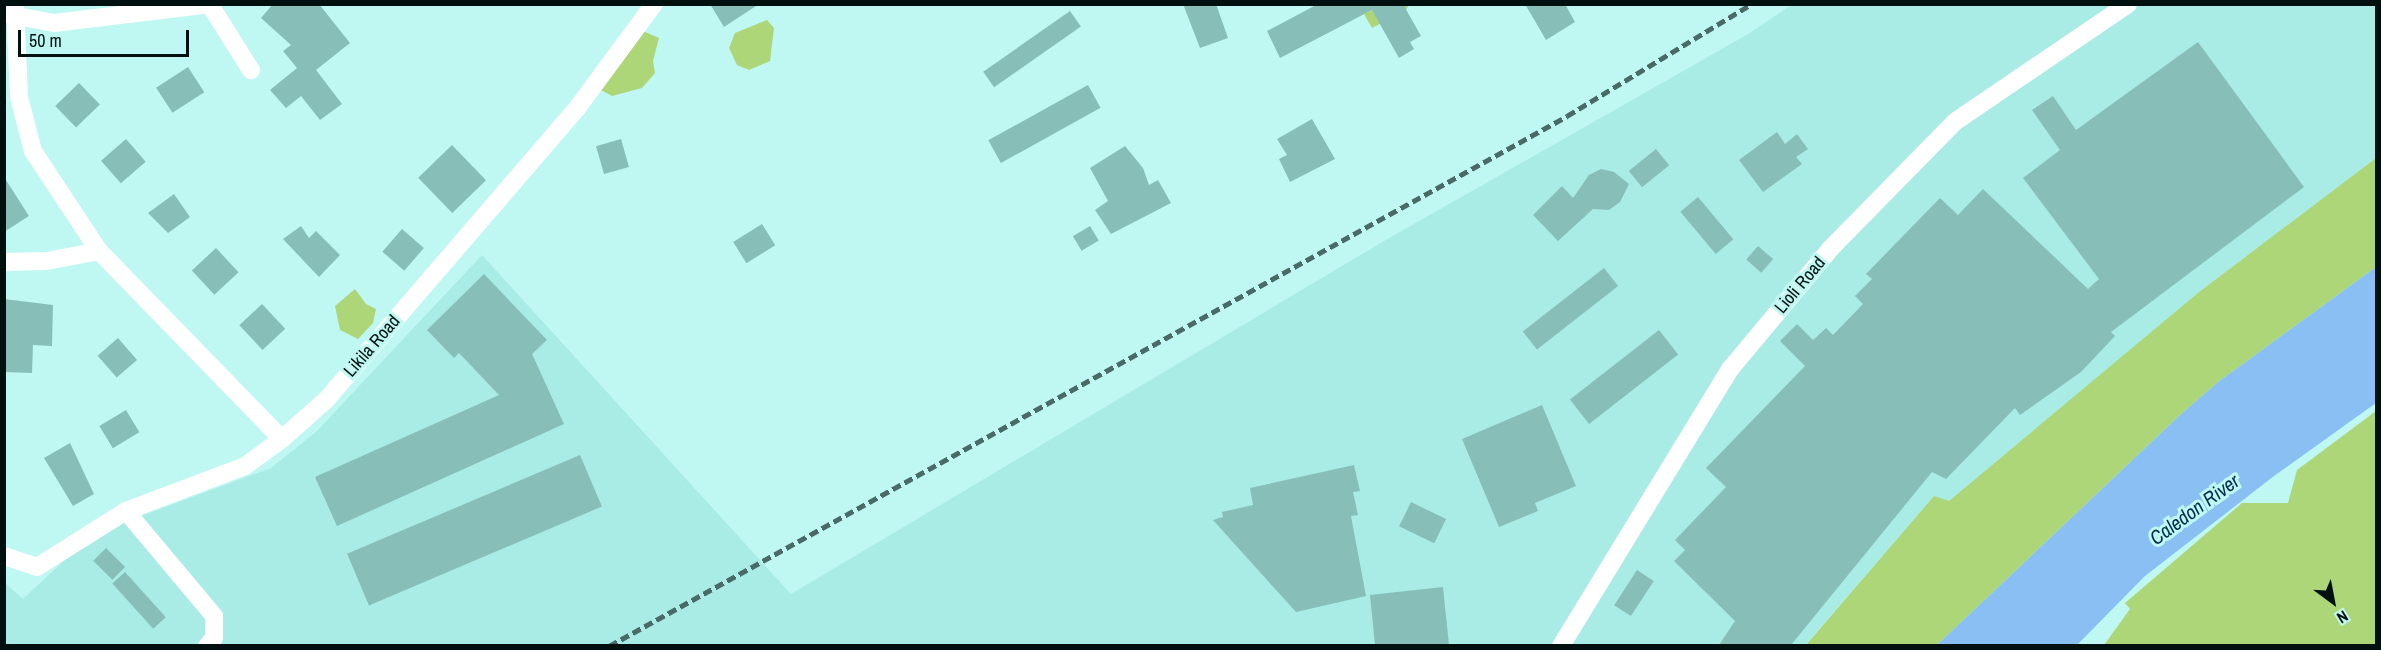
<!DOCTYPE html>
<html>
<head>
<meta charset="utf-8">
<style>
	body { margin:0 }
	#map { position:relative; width:2381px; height:650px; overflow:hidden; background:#bff8f2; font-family:"Archivo Narrow",sans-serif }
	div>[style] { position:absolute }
	.built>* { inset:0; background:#a9ece5 }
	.green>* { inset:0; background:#add678 }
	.water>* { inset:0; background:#89bff3 }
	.building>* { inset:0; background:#87beb8; transform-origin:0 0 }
	.street>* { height:18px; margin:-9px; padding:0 9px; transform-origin:9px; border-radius:9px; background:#fff }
	.rail>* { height:4.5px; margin-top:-2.25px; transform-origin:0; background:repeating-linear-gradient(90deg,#4a6a67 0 9px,transparent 0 13.5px) }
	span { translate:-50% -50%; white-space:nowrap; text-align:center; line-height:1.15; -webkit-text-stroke:6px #bff8f2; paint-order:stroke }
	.street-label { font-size:18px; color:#00100e }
	.water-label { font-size:20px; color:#042e4f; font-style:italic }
	.frame { position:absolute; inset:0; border:6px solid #00100e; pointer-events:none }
	.north { position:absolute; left:2303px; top:572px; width:60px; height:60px; -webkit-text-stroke:4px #bff8f2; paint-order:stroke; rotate:148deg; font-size:16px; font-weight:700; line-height:24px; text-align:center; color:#00100e }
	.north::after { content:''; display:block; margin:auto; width:21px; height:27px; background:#00100e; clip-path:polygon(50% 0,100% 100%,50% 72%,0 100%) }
	.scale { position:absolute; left:18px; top:30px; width:171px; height:27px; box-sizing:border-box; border:3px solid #00100e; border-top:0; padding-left:8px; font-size:18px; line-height:21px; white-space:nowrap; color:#00100e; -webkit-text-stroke:4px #bff8f2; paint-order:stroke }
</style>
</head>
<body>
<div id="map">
	<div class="built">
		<div style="clip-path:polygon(1791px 5px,2376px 5px,2376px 158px,2199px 292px,1948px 502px,1934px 496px,1805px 645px,5px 646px,4px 582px,23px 599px,85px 541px,114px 526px,271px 468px,317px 431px,482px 255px,791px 594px,1384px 241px,1750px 33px)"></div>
	</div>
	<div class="green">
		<div style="clip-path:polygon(1383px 5px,1409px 5px,1406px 10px,1372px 28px,1364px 14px)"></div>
		<div style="clip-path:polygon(767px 20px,774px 28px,770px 61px,749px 70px,737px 65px,729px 48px,735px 33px)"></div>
		<div style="clip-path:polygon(643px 31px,659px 38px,653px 61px,655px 73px,642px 88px,612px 96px,599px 89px)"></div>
		<div style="clip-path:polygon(2376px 158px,2376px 267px,2218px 382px,2179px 416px,1937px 645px,1805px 646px,1934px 496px,1949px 501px,2199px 292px)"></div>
		<div style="clip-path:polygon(355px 289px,366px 304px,376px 309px,373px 323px,358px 339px,340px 330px,335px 306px)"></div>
		<div style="clip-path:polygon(2376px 411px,2376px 645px,2104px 645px,2130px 609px,2125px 603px,2242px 503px,2288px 503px,2297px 470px)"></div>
	</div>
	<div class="water">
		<div style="clip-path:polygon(2376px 267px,2376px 403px,2274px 476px,2145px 576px,2077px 645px,1937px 645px,2179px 416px,2218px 382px)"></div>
	</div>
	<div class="building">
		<div style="clip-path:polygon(273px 4px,319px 4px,350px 43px,316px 70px,342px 104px,320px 120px,301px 96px,286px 108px,270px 90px,297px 68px,283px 51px,291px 45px,261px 18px)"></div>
		<div style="clip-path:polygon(710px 4px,759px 4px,724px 27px)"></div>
		<div style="clip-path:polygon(1183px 4px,1216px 4px,1228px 38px,1200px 48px)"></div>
		<div style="clip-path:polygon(1318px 4px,1403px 4px,1421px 36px,1410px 42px,1414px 49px,1399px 58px,1372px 10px,1280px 58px,1267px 31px)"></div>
		<div style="clip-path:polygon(1525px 4px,1565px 4px,1575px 22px,1546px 40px)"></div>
		<div style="left:1070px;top:11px;width:19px;height:106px;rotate:55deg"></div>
		<div style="clip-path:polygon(2198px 42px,2304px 187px,2111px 332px,2115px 336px,2081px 372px,2020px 415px,2015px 408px,1946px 479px,1932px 472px,1791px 645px,1719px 645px,1735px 621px,1674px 561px,1685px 550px,1675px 540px,1726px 487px,1706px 468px,1805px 366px,1780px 341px,1797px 324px,1813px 340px,1826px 328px,1833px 335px,1863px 304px,1855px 296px,1872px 279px,1866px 274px,1940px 198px,1958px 215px,1983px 189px,2088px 289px,2099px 279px,2023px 178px,2060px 150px,2032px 110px,2053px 96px,2076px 130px)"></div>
		<div style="left:188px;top:67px;width:30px;height:38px;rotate:57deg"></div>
		<div style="left:79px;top:83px;width:30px;height:33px;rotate:46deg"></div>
		<div style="left:1088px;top:85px;width:26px;height:114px;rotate:61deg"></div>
		<div style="clip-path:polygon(1312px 119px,1335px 159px,1290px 182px,1279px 159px,1287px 155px,1277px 139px)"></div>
		<div style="clip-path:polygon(1777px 132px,1785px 144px,1797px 134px,1808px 149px,1796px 157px,1802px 164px,1763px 192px,1739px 160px)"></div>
		<div style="left:126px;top:139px;width:30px;height:33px;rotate:49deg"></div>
		<div style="left:621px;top:139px;width:29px;height:26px;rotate:74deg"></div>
		<div style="left:452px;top:145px;width:49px;height:47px;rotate:46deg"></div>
		<div style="clip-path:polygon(1125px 146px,1143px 168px,1149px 185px,1158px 180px,1171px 203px,1111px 234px,1095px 210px,1108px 201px,1090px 168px)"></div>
		<div style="left:1656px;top:149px;width:21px;height:35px;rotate:51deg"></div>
		<div style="clip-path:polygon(1601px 169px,1614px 172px,1629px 184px,1620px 202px,1609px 210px,1593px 209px,1558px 241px,1533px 215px,1562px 186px,1573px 198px,1589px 175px)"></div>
		<div style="clip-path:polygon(4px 177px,29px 216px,4px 232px)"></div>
		<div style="clip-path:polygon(174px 194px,190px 217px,168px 233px,148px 213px)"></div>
		<div style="left:1698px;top:197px;width:55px;height:23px;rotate:50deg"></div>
		<div style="left:762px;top:224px;width:25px;height:34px;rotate:58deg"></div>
		<div style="clip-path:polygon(301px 226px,309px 238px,316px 231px,340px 255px,319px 277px,283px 239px)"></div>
		<div style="left:1090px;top:226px;width:17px;height:20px;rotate:59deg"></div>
		<div style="left:402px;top:229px;width:29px;height:30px;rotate:41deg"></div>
		<div style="left:1758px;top:246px;width:20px;height:18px;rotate:41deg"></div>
		<div style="left:216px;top:248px;width:33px;height:33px;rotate:47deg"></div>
		<div style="left:1604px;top:268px;width:23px;height:103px;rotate:52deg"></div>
		<div style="clip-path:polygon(484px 274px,547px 340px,532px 354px,564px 424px,337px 526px,315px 477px,499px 395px,459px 353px,454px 358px,427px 330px)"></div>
		<div style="clip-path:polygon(4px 299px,53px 305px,52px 346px,33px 345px,32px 373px,4px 372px)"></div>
		<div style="left:262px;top:304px;width:34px;height:31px;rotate:47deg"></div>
		<div style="left:1659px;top:330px;width:31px;height:113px;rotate:52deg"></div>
		<div style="left:118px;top:338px;width:29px;height:27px;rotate:49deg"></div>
		<div style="clip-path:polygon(1542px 405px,1576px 486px,1535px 503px,1538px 511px,1499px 527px,1462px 439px)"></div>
		<div style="left:126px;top:410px;width:26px;height:31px;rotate:59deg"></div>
		<div style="clip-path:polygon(70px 443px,94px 494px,73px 506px,44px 458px)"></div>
		<div style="left:580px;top:455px;width:56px;height:253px;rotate:67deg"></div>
		<div style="clip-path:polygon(1354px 465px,1360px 491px,1353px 492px,1358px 515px,1351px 516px,1366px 596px,1296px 612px,1213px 520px,1223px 517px,1222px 512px,1253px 505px,1250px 488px)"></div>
		<div style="left:1411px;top:502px;width:39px;height:27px;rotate:26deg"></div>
		<div style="left:106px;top:548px;width:27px;height:18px;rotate:45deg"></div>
		<div style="left:1637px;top:570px;width:20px;height:42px;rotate:33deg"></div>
		<div style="left:125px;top:572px;width:61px;height:17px;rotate:48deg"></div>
		<div style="clip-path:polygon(1443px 587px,1449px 645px,1375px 645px,1370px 595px)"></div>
	</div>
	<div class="street">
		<div style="left:15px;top:4px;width:93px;rotate:87.5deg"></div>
		<div style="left:19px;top:97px;width:56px;rotate:75.5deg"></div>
		<div style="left:33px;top:151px;width:120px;rotate:56.6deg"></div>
		<div style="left:99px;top:251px;width:262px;rotate:45.8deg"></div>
		<div style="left:210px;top:5px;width:77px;rotate:57.8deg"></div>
		<div style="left:6px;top:14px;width:49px;rotate:10.6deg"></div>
		<div style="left:54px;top:23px;width:158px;rotate:-6.9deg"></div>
		<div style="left:4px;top:262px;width:43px;rotate:-1.3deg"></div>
		<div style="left:47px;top:261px;width:53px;rotate:-10.9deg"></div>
		<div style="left:126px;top:511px;width:137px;rotate:50deg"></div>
		<div style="left:214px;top:616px;width:22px;rotate:90deg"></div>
		<div style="left:214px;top:638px;width:11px;rotate:131deg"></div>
		<div style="left:4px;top:556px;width:35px;rotate:18deg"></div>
		<div style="left:37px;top:567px;width:105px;rotate:-32.2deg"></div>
		<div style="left:126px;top:511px;width:127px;rotate:-20.7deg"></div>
		<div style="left:245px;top:466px;width:46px;rotate:-36.1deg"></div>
		<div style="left:282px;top:439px;width:59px;rotate:-41.6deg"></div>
		<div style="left:326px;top:400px;width:386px;rotate:-49.3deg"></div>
		<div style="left:578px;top:107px;width:128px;rotate:-53.6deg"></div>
		<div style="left:1561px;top:646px;width:326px;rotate:-58.6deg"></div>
		<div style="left:1731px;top:368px;width:156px;rotate:-50.2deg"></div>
		<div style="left:1831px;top:248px;width:178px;rotate:-45.5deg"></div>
		<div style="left:1956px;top:121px;width:208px;rotate:-34.2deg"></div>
	</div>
	<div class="rail">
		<div style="left:609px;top:646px;width:1095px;rotate:-28.95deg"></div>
		<div style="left:1567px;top:116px;width:215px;rotate:-31.3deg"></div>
	</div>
	<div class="street-label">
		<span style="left:1800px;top:285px;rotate:-50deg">Lioli Road</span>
		<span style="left:372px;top:346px;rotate:-49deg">Likila Road</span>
	</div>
	<div class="water-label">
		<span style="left:2194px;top:509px;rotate:-36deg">Caledon River</span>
	</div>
	<div class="frame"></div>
	<div class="north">N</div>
	<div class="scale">50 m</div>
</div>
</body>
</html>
